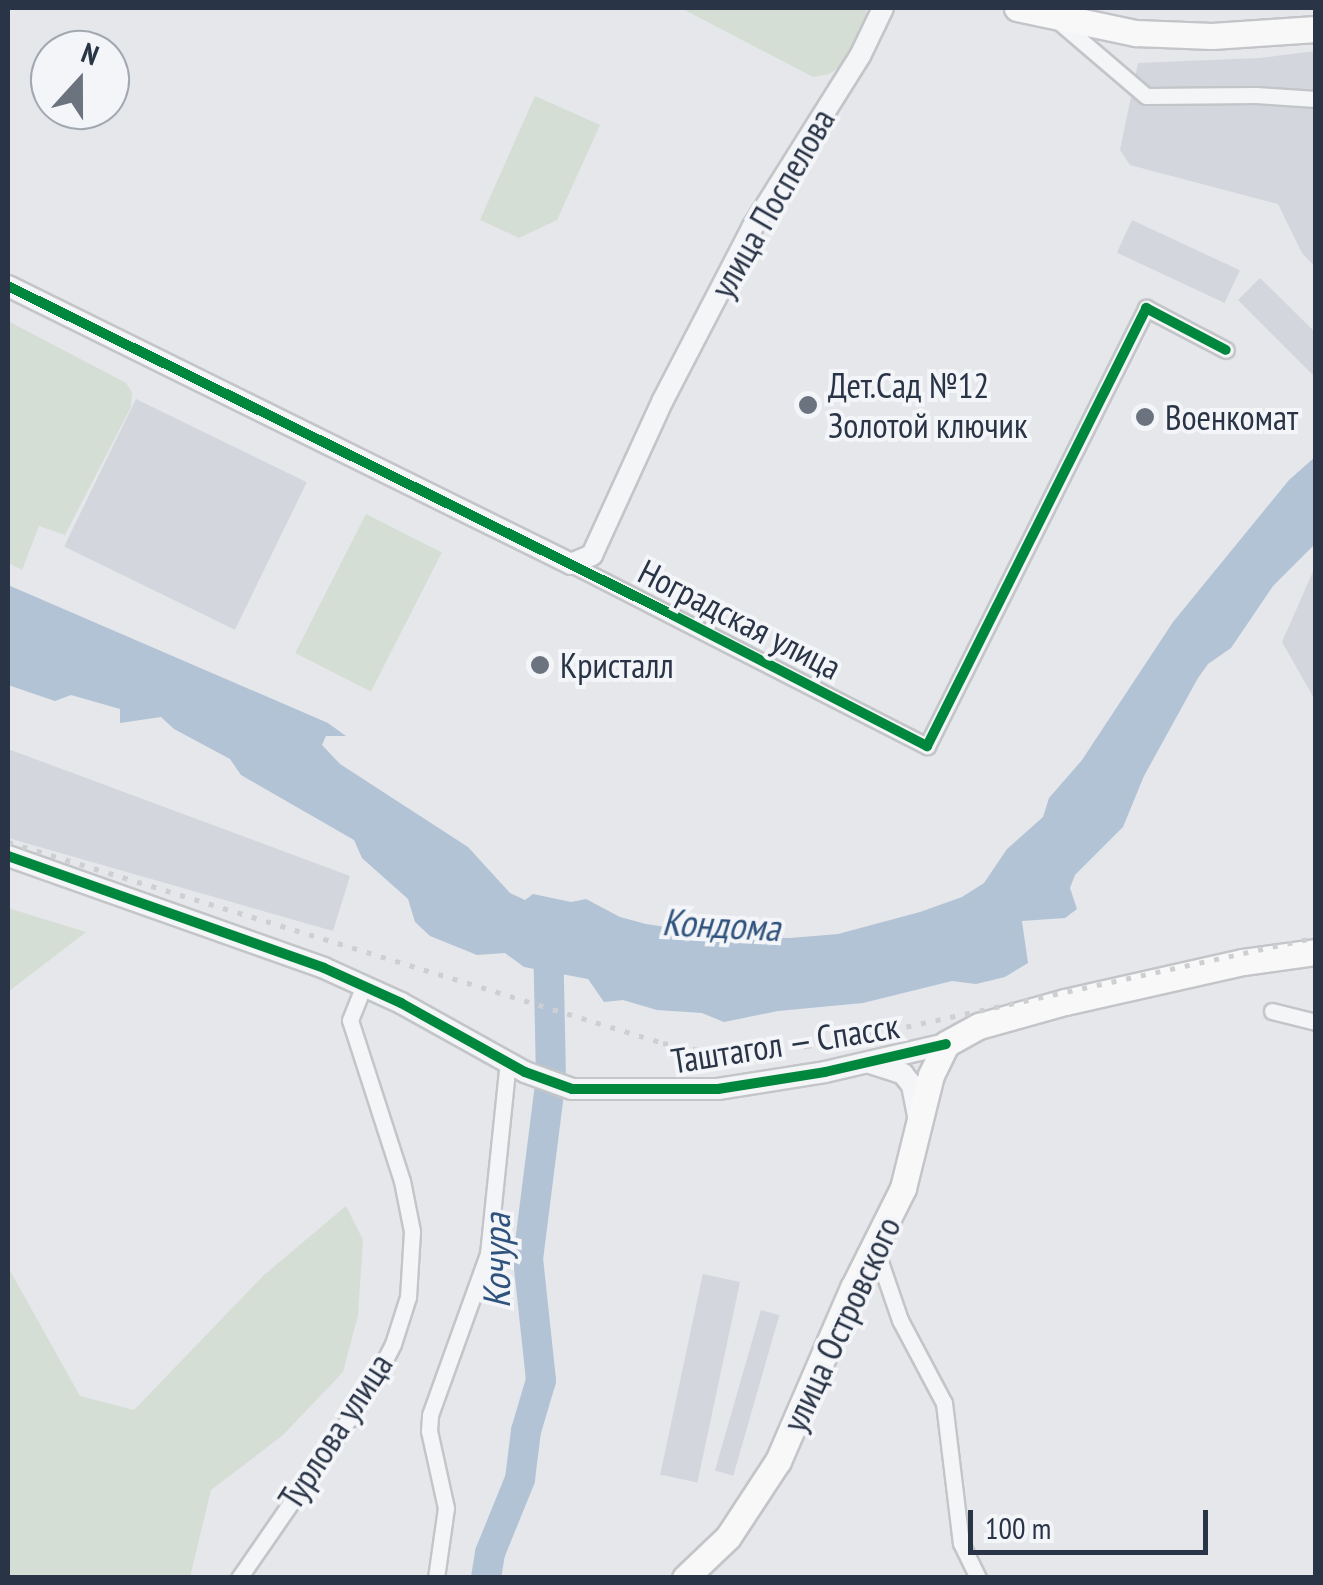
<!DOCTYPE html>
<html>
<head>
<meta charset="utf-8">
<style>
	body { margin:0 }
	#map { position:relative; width:1323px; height:1585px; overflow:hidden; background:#e5e7ea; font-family:"PT Sans Narrow",sans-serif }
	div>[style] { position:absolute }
	.built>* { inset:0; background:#d3d6dd; transform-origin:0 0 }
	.green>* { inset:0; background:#d5ded5; transform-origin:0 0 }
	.water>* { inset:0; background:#b2c3d6 }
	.river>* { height:30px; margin:-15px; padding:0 15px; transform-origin:15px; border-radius:15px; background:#b2c3d6 }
	.roads { filter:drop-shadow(2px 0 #c3c5c8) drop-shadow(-2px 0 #c3c5c8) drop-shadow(0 2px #c3c5c8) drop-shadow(0 -2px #c3c5c8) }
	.minor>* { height:15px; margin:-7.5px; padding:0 7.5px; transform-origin:7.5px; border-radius:7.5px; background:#f4f5f7 }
	.tertiary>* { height:20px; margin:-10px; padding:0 10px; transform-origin:10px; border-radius:10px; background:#f4f5f7 }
	.primary>* { height:25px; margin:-12.5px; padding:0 12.5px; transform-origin:12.5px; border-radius:12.5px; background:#f8f8f8 }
	.rail>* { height:5px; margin-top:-2.5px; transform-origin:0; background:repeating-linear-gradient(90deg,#cdcfd2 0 5px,transparent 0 15px) }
	.cycleway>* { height:10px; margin:-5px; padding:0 5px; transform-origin:5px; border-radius:5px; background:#00873e }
	.dots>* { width:28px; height:28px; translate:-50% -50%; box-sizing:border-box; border:5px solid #f3f5f9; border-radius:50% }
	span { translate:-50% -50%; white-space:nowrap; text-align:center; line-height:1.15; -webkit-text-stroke:8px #f3f5f9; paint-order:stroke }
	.street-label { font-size:35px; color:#293446 }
	.poi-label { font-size:35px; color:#293446 }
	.left { translate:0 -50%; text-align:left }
	.water-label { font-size:38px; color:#30537d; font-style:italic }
	.frame { position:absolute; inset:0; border:10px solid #293446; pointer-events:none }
	.north { position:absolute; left:30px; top:30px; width:100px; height:100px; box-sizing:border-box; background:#f3f5f9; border:2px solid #a2a8b1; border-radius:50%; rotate:21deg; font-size:28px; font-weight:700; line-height:40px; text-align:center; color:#293446 }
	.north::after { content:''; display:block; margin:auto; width:35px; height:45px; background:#6b737f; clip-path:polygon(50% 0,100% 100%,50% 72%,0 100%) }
	.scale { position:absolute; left:968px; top:1510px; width:240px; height:45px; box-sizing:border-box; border:5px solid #293446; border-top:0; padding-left:12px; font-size:30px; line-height:35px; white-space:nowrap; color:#293446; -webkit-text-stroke:8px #f3f5f9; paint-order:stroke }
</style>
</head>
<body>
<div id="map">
	<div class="built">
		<div style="clip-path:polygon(1315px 51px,1315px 267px,1302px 253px,1278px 204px,1130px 165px,1120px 150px,1138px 63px,1260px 58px)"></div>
		<div style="left:1132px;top:220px;width:119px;height:36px;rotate:25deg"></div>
		<div style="clip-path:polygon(1260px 278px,1315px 332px,1315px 377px,1238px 300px)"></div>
		<div style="left:136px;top:399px;width:190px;height:164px;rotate:26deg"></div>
		<div style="clip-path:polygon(1315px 567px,1315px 700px,1282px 642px)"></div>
		<div style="clip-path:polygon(8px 749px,350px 876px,333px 931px,8px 838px)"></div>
		<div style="left:740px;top:1282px;width:205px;height:38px;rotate:102deg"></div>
		<div style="left:761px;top:1310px;width:19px;height:167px;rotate:16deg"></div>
	</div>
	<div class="green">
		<div style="clip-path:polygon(681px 8px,864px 8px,867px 13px,847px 62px,829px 74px,813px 77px)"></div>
		<div style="clip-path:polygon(535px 96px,600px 125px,557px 220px,519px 238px,480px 220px)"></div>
		<div style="clip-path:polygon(8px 321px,126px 383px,132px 392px,131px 407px,65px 535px,39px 526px,22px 570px,8px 563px)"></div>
		<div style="left:366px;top:514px;width:85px;height:156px;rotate:27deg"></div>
		<div style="clip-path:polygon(8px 908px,86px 932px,8px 992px)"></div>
		<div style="clip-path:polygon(346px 1206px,363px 1240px,358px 1315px,343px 1372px,283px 1435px,211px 1490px,190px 1577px,8px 1577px,8px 1267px,80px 1396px,134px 1410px,264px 1275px)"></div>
	</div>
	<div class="water">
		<div style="clip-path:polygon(1315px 457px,1315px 544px,1273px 586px,1231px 648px,1208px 664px,1198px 678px,1144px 776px,1123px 827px,1075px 875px,1070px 888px,1077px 909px,1065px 918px,1022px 921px,1028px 963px,1005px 977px,976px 984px,952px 981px,863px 1003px,778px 1011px,724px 1022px,702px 1013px,657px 1010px,623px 1000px,604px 1002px,588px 979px,524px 967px,505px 953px,477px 955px,430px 936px,415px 922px,408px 899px,362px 858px,354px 840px,241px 775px,230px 759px,174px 729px,161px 717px,120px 723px,120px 709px,71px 695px,55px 701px,8px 685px,8px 585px,328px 723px,346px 736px,326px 736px,322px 745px,340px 764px,468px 847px,510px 893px,525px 900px,533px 894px,571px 902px,586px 899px,620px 917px,646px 924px,726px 936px,790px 938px,838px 934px,920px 912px,962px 897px,984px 883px,1007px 849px,1043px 817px,1049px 798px,1082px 760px,1173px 622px,1289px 480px)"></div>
	</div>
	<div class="river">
		<div style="left:486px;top:1578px;width:25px;rotate:-81deg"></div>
		<div style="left:490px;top:1553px;width:80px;rotate:-67.9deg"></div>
		<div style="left:520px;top:1479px;width:48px;rotate:-82.9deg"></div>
		<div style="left:526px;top:1431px;width:53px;rotate:-73.6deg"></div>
		<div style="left:541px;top:1380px;width:122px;rotate:-96.1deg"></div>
		<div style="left:528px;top:1259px;width:182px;rotate:-82.8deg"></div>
		<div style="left:551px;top:1078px;width:140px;rotate:-91.2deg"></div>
	</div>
	<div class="roads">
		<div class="minor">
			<div style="left:1057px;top:20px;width:117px;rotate:40.5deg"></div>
			<div style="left:1146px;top:96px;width:110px;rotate:-0.5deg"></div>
			<div style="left:1256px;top:95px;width:60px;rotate:3.8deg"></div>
			<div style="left:571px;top:564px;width:400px;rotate:27.1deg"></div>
			<div style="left:927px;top:746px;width:490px;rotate:-63.4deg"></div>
			<div style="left:1146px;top:308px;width:90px;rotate:27.7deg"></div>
			<div style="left:1272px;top:1011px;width:45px;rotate:14deg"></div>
			<div style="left:876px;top:1250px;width:74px;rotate:71.1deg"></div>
			<div style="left:900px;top:1320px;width:94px;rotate:62.1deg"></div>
			<div style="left:944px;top:1403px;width:141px;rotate:83.1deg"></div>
			<div style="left:961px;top:1543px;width:39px;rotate:64deg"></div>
			<div style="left:239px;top:1578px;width:234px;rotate:-55.4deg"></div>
			<div style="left:372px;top:1385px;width:46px;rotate:-62.9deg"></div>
			<div style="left:393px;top:1344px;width:49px;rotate:-72.3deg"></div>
			<div style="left:408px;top:1297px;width:66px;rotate:-86.5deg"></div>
			<div style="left:412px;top:1231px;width:51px;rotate:-101.3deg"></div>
			<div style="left:402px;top:1181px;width:169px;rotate:-107.9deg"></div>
			<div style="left:350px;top:1020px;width:35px;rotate:-68deg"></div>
			<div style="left:436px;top:1578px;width:71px;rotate:-81.9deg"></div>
			<div style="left:446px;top:1508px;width:79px;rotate:-102.4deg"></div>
			<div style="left:429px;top:1431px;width:16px;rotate:-86deg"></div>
			<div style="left:430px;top:1415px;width:171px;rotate:-70.2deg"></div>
			<div style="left:488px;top:1254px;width:193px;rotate:-84.1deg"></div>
		</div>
		<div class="tertiary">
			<div style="left:8px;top:286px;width:628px;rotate:26.28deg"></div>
			<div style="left:571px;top:564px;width:23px;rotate:-23deg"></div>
			<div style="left:592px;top:555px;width:170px;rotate:-65.4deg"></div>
			<div style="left:663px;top:400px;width:194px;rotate:-62.6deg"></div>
			<div style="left:752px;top:228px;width:203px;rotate:-57.9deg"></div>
			<div style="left:860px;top:56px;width:53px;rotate:-64.4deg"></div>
			<div style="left:8px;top:856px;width:335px;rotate:19.5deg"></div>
			<div style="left:324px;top:968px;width:85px;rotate:24.4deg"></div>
			<div style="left:401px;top:1003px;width:142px;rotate:29.1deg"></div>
			<div style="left:525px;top:1072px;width:50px;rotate:19.9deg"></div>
			<div style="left:572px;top:1089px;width:146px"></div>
			<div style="left:718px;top:1089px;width:108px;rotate:-9deg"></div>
			<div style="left:825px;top:1072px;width:124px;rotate:-13deg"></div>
			<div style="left:870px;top:1063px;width:35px;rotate:18deg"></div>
			<div style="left:903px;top:1074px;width:14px;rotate:51deg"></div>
			<div style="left:912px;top:1085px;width:32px;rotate:79deg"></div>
		</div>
		<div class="primary">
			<div style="left:1017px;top:8px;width:122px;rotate:11.9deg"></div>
			<div style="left:1136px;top:33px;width:76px;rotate:2.3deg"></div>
			<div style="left:1212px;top:36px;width:104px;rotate:-3.9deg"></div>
			<div style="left:685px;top:1578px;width:59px;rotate:-43.6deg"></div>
			<div style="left:728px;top:1537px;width:91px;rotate:-56.7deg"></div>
			<div style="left:778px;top:1461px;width:189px;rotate:-66.6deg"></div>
			<div style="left:853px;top:1288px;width:112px;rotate:-63.4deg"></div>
			<div style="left:903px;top:1188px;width:116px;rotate:-76.1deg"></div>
			<div style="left:931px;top:1075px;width:34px;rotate:-64deg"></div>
			<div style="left:946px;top:1044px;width:38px;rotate:-29deg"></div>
			<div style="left:979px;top:1026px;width:89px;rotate:-15.6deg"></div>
			<div style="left:1065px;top:1002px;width:182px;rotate:-12.7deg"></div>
			<div style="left:1243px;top:962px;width:74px;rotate:-7.8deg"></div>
		</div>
	</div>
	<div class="rail">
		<div style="left:8px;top:842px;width:685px;rotate:17.06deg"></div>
		<div style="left:663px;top:1043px;width:52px;rotate:11.1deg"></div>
		<div style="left:714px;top:1053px;width:93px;rotate:-4.3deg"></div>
		<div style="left:807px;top:1046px;width:71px;rotate:-10.5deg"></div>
		<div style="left:877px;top:1033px;width:449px;rotate:-12.3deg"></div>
	</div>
	<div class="cycleway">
		<div style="left:8px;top:286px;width:742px;rotate:26.32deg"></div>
		<div style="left:673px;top:615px;width:286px;rotate:27.3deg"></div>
		<div style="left:927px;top:746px;width:490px;rotate:-63.4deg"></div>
		<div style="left:1146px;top:308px;width:90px;rotate:27.7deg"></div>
		<div style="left:8px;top:856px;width:335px;rotate:19.5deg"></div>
		<div style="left:324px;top:968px;width:85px;rotate:24.4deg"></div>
		<div style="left:401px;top:1003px;width:142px;rotate:29.1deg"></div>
		<div style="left:525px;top:1072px;width:50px;rotate:19.9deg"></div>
		<div style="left:572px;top:1089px;width:146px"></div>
		<div style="left:718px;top:1089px;width:108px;rotate:-9deg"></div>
		<div style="left:825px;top:1072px;width:124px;rotate:-13deg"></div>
	</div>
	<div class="dots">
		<div style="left:808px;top:405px;background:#6b737f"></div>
		<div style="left:1145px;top:417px;background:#6b737f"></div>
		<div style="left:540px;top:665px;background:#6b737f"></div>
	</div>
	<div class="street-label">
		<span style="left:772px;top:203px;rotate:-60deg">улица Поспелова</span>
		<span style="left:740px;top:619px;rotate:27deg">Ноградская улица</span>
		<span style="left:785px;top:1043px;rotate:-9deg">Таштагол — Спасск</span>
		<span style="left:841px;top:1324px;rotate:-65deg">улица Островского</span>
		<span style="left:335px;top:1431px;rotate:-57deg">Турлова улица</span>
	</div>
	<div class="poi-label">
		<span class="left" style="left:828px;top:405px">Дет.Сад №12<br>Золотой ключик</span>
		<span class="left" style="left:1165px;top:417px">Военкомат</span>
		<span class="left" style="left:560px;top:665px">Кристалл</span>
	</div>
	<div class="water-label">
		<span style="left:721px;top:924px;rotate:3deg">Кондома</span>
		<span style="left:496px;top:1261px;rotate:-90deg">Кочура</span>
	</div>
	<div class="frame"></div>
	<div class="north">N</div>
	<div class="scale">100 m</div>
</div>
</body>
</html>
